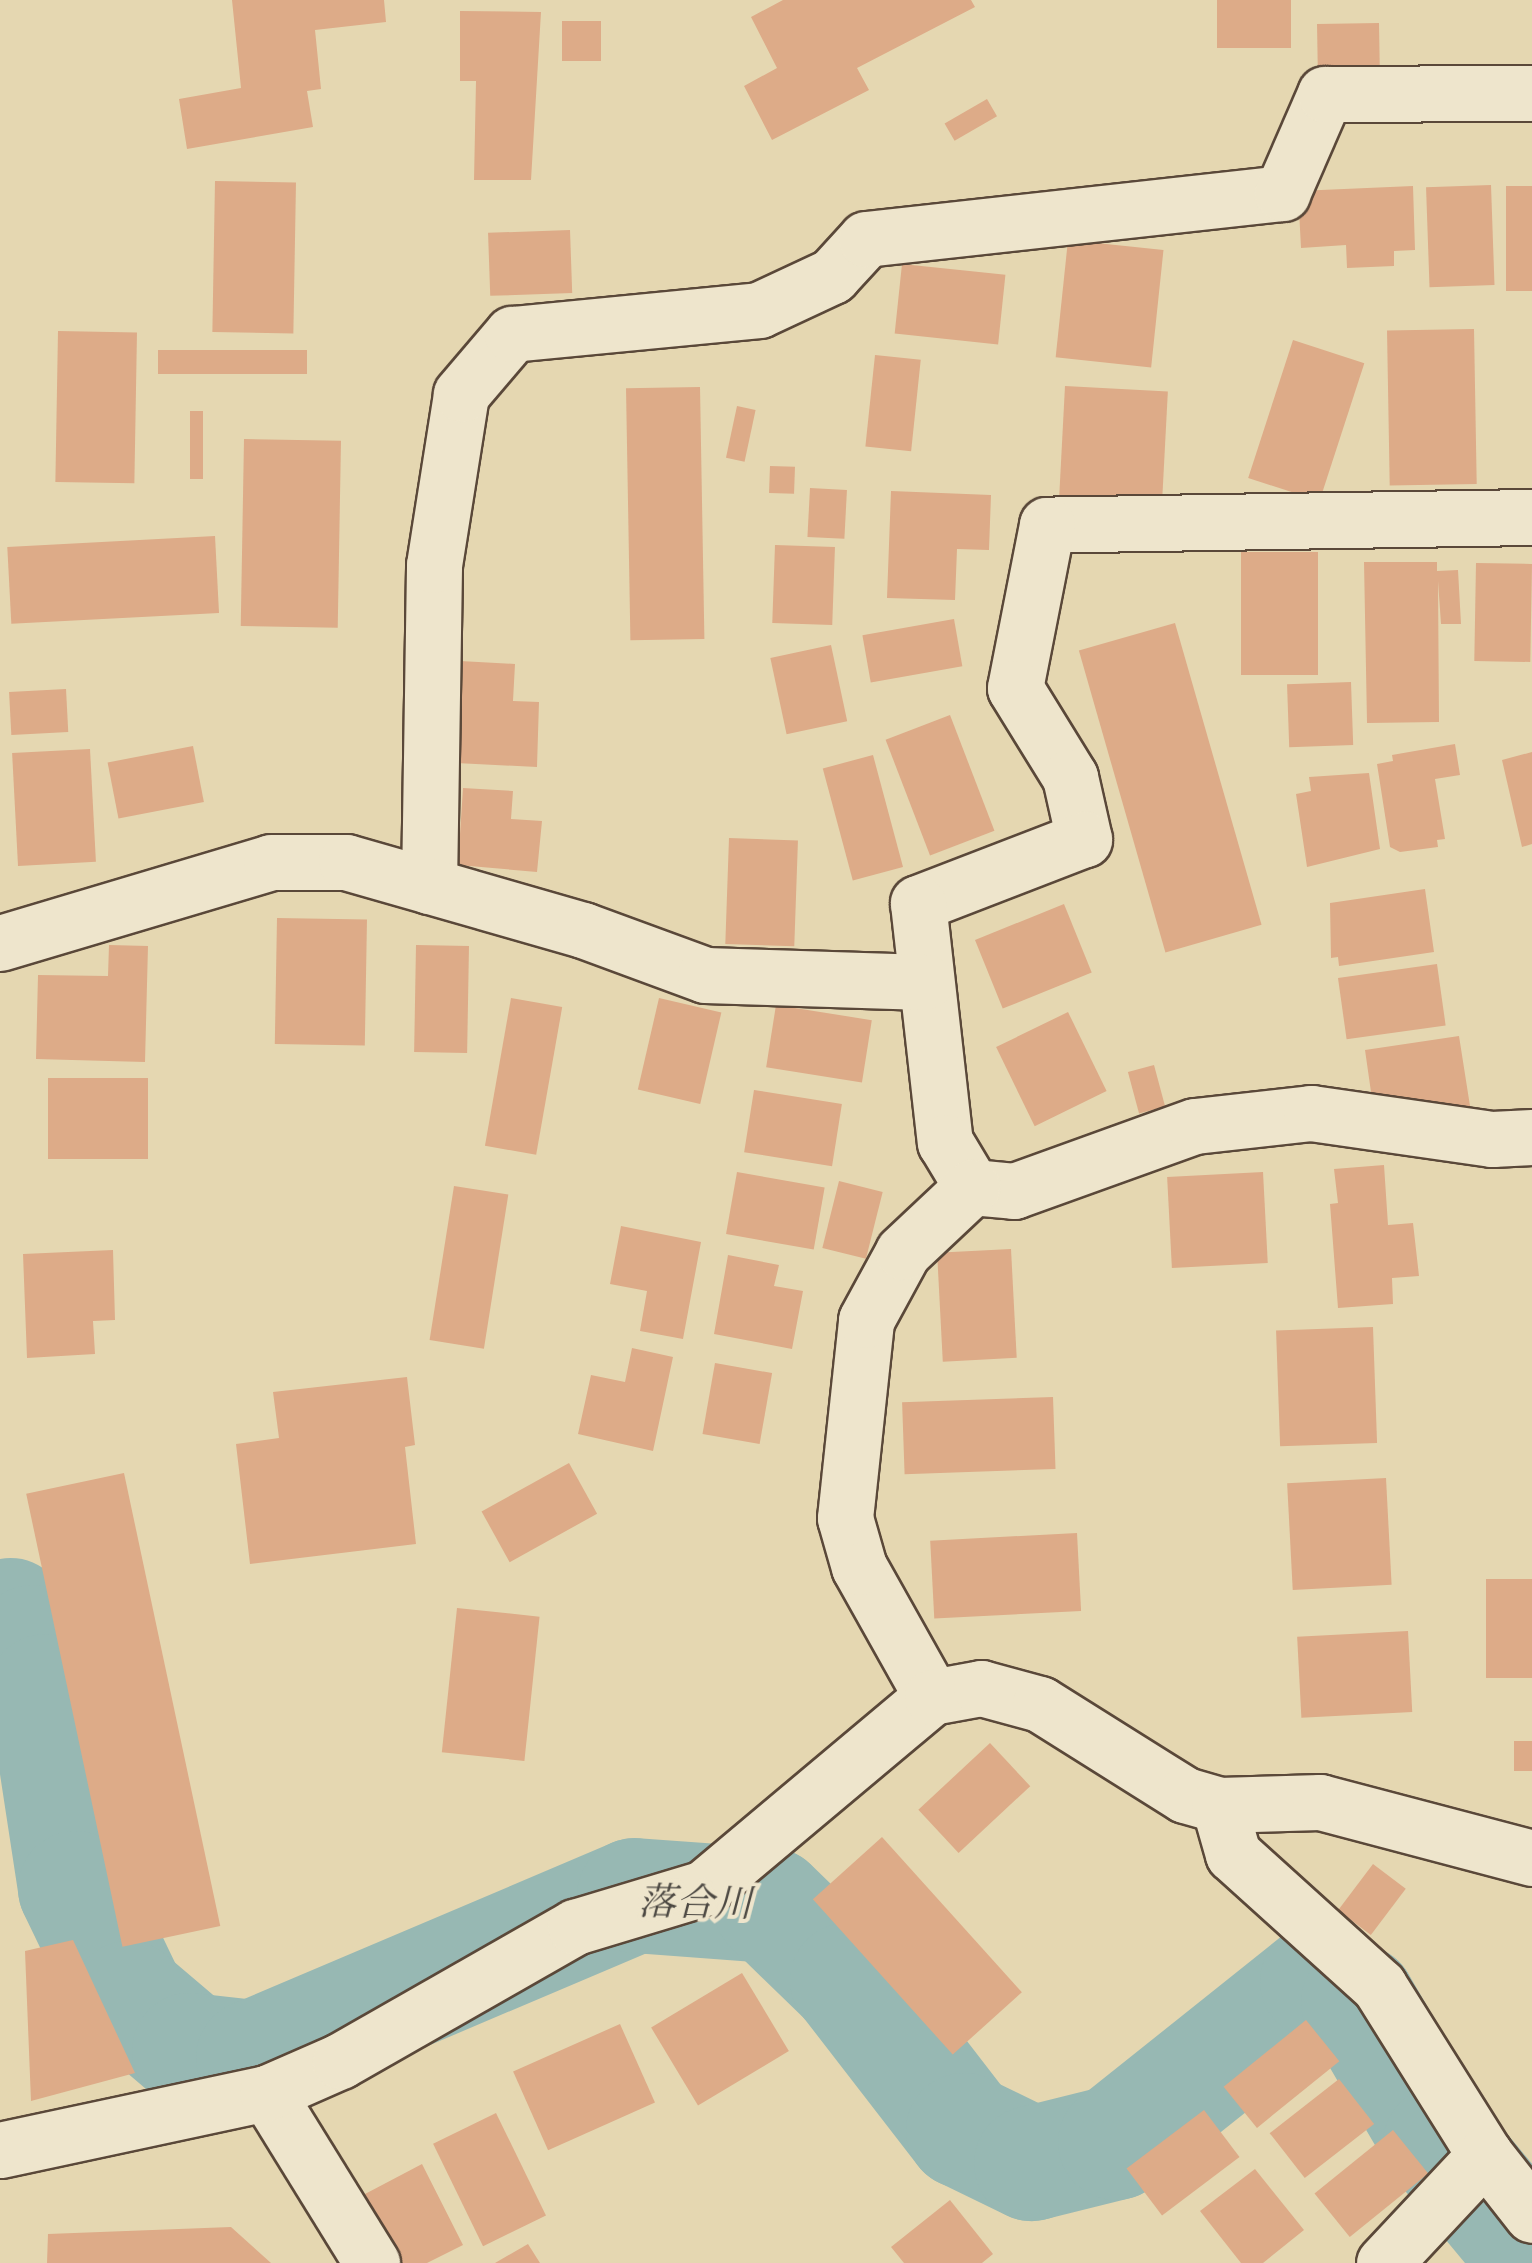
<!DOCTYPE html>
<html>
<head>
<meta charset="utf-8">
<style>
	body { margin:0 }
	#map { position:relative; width:1532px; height:2263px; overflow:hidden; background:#e5d7b1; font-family:Alegreya,"Noto Serif JP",serif }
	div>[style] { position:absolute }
	.river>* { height:115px; margin:-57.5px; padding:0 57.5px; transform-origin:57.5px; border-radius:57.5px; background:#97b8b3 }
	.building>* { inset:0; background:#ddab88; transform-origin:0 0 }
	.roads { filter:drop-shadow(2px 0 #5a4839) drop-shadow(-2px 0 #5a4839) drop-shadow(0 2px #5a4839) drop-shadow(0 -2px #5a4839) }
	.minor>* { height:55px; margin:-27.5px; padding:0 27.5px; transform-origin:27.5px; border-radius:27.5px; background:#eee5cc }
	.tertiary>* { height:55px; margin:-27.5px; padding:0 27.5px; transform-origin:27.5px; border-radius:27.5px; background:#eee5cc }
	span { translate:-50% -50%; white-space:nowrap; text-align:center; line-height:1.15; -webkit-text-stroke:8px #eee5cc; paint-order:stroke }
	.water-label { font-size:38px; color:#4c4842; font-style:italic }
</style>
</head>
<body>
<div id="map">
	<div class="river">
		<div style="left:10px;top:1615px;width:35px;rotate:51deg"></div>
		<div style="left:32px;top:1642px;width:51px;rotate:75.1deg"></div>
		<div style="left:45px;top:1691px;width:199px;rotate:81.3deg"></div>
		<div style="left:75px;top:1888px;width:122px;rotate:64.3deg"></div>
		<div style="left:128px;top:1998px;width:80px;rotate:40.4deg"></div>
		<div style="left:189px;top:2050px;width:64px;rotate:6.2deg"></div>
		<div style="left:253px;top:2057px;width:414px;rotate:-23deg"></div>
		<div style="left:634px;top:1895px;width:136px;rotate:4.2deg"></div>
		<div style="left:770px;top:1905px;width:107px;rotate:44.2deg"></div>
		<div style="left:847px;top:1980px;width:190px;rotate:52.3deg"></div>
		<div style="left:963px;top:2130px;width:76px;rotate:25.9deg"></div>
		<div style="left:1031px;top:2163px;width:87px;rotate:-14deg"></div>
		<div style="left:1115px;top:2142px;width:258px;rotate:-38.6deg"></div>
		<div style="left:1317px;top:1981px;width:46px;rotate:27.1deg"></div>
		<div style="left:1358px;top:2002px;width:163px;rotate:59.8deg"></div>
		<div style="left:1440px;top:2143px;width:144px;rotate:50.3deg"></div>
	</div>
	<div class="building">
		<div style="clip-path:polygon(232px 0,384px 0,386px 22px,315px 30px,321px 89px,307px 91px,313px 127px,187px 149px,179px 99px,241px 88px)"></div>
		<div style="clip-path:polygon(783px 0,971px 0,975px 7px,857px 68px,869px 90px,772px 140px,744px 86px,777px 68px,751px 17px)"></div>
		<div style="left:1217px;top:0;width:74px;height:48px"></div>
		<div style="clip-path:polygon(460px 11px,541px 12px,531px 180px,474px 180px,476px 81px,460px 81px)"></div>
		<div style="left:562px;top:21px;width:39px;height:40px"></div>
		<div style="left:1379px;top:23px;width:49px;height:62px;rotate:89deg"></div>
		<div style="left:987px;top:99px;width:20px;height:49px;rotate:60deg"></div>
		<div style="left:215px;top:181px;width:81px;height:151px;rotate:1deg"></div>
		<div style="left:1491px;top:185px;width:100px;height:65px;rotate:88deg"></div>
		<div style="clip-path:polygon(1413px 186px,1415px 250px,1394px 251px,1394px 266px,1347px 268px,1346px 245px,1301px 248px,1298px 191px)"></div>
		<div style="left:1506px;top:186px;width:26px;height:105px"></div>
		<div style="left:570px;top:230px;width:63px;height:82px;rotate:88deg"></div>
		<div style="left:1068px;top:240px;width:96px;height:118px;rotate:6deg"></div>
		<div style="left:902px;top:264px;width:104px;height:70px;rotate:6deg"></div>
		<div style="left:1474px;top:329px;width:155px;height:87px;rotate:89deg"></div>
		<div style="left:58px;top:331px;width:79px;height:151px;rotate:1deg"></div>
		<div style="left:1293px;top:340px;width:75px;height:145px;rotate:18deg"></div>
		<div style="left:158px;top:350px;width:149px;height:24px"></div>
		<div style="left:875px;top:355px;width:46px;height:92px;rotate:6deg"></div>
		<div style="left:1065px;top:386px;width:103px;height:114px;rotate:3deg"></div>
		<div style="left:700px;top:387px;width:252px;height:74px;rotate:89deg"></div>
		<div style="left:737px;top:406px;width:19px;height:53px;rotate:12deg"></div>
		<div style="left:190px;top:411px;width:13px;height:68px"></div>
		<div style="left:244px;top:439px;width:97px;height:187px;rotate:1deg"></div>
		<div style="left:770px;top:466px;width:25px;height:27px;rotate:2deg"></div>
		<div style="left:810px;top:488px;width:37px;height:49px;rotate:3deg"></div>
		<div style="clip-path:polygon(891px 491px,991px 495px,989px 550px,957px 549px,955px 600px,887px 598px)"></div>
		<div style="left:215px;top:536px;width:77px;height:208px;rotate:87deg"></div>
		<div style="left:775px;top:545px;width:60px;height:78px;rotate:2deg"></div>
		<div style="left:1241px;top:552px;width:77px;height:123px"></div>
		<div style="clip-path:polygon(1364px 562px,1437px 562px,1437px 571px,1458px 570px,1461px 624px,1441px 624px,1438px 581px,1439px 722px,1367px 723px)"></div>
		<div style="left:1476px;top:563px;width:56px;height:98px;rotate:1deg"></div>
		<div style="left:954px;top:619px;width:48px;height:93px;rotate:80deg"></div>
		<div style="left:1175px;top:623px;width:314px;height:100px;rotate:74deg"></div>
		<div style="left:831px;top:645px;width:78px;height:62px;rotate:78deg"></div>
		<div style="clip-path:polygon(460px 661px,515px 664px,513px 701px,539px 702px,537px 767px,456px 763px)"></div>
		<div style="left:1351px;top:682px;width:63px;height:64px;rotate:88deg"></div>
		<div style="left:66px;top:689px;width:43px;height:57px;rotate:87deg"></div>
		<div style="left:950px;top:715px;width:124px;height:69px;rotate:69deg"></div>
		<div style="clip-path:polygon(1455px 744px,1460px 775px,1435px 779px,1445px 839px,1437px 840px,1438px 847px,1400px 852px,1390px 847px,1377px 764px,1393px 761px,1392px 755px)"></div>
		<div style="left:193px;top:746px;width:57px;height:87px;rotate:79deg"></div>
		<div style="left:90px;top:749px;width:113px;height:78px;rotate:87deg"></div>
		<div style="clip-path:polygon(1532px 752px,1532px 844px,1522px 847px,1502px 760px)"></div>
		<div style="left:873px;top:755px;width:116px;height:52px;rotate:75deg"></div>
		<div style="clip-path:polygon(1369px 773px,1380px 849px,1307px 867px,1296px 794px,1311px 791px,1309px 777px)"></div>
		<div style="clip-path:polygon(463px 788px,513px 791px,511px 819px,542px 821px,537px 872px,458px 865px)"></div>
		<div style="left:729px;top:838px;width:69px;height:106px;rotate:2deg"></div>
		<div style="clip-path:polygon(1425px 889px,1434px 952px,1339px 966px,1338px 957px,1331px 958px,1330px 903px)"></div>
		<div style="left:1064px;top:904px;width:74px;height:96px;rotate:68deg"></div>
		<div style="left:277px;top:918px;width:90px;height:126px;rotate:1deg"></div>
		<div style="clip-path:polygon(109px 945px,148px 946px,145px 1062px,36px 1059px,38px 975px,108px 976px)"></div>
		<div style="left:416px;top:945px;width:53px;height:107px;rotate:1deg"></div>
		<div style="left:1437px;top:964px;width:62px;height:100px;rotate:82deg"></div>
		<div style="left:511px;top:998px;width:52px;height:150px;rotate:10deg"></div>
		<div style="left:659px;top:998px;width:64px;height:94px;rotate:13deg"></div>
		<div style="left:776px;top:1005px;width:97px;height:63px;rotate:9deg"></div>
		<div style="left:1068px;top:1012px;width:88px;height:80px;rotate:64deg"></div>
		<div style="clip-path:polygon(1459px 1036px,1470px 1106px,1420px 1114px,1417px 1100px,1386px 1104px,1372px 1099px,1365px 1050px)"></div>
		<div style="left:1154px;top:1065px;width:43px;height:27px;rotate:75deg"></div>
		<div style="left:48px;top:1078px;width:100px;height:81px"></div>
		<div style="left:754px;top:1090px;width:89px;height:63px;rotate:9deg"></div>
		<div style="clip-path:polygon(1384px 1165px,1388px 1225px,1413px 1223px,1419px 1276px,1392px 1278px,1393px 1304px,1338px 1308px,1330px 1204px,1338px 1203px,1334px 1169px)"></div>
		<div style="left:737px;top:1172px;width:89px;height:63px;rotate:10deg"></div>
		<div style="left:1263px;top:1172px;width:91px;height:96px;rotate:87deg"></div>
		<div style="left:839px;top:1181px;width:45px;height:69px;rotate:14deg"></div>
		<div style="left:454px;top:1186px;width:55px;height:156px;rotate:9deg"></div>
		<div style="clip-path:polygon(621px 1226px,701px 1242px,683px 1339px,640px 1331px,647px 1291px,610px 1284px)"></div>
		<div style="left:1011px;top:1249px;width:109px;height:74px;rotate:87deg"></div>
		<div style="clip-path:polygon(113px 1250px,115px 1320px,93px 1321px,95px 1354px,27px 1358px,23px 1254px)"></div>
		<div style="clip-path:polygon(728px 1255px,779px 1265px,774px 1286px,803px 1291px,792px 1349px,714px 1334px)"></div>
		<div style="left:1373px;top:1327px;width:116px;height:97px;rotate:88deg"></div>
		<div style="clip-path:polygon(632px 1348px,673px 1357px,653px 1451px,578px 1434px,591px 1375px,625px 1382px)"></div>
		<div style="left:715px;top:1363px;width:58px;height:72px;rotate:10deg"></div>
		<div style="clip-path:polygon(407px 1377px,415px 1445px,405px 1447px,416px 1544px,250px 1564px,236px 1444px,279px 1438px,273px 1392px)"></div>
		<div style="left:1053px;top:1397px;width:72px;height:151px;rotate:88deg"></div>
		<div style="left:569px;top:1463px;width:58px;height:100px;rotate:61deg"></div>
		<div style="left:124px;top:1473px;width:463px;height:100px;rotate:78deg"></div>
		<div style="left:1386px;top:1478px;width:107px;height:99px;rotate:87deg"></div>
		<div style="left:1077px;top:1533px;width:78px;height:147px;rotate:87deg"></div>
		<div style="left:1532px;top:1579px;width:99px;height:46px;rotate:90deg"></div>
		<div style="left:457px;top:1608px;width:83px;height:145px;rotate:6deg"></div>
		<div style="left:1408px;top:1631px;width:81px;height:111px;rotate:87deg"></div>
		<div style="left:1514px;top:1741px;width:18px;height:30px"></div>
		<div style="left:990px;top:1743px;width:59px;height:98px;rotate:47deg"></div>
		<div style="left:882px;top:1837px;width:209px;height:93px;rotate:48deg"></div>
		<div style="left:1373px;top:1864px;width:41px;height:58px;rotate:37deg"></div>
		<div style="clip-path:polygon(73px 1940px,135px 2073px,31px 2101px,25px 1951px)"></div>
		<div style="left:742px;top:1973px;width:91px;height:106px;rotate:59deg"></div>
		<div style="left:1306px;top:2020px;width:53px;height:106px;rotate:51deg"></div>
		<div style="left:620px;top:2024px;width:86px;height:117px;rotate:66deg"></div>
		<div style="left:1339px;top:2079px;width:57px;height:88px;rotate:52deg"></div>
		<div style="left:1204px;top:2110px;width:59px;height:97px;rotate:53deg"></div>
		<div style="left:496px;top:2113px;width:114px;height:70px;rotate:64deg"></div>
		<div style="left:1393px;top:2130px;width:56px;height:101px;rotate:51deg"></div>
		<div style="clip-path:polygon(422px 2164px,463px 2245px,427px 2263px,392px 2263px,369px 2218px,376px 2214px,365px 2194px)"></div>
		<div style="clip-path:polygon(1255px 2169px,1304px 2230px,1263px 2263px,1241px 2263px,1200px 2211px)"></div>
		<div style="clip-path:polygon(950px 2200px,993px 2254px,982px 2263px,904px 2263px,891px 2247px)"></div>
		<div style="clip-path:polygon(231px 2227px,271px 2263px,47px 2263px,48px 2234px)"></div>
		<div style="clip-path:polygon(528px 2244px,540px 2263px,495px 2263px)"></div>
	</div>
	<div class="roads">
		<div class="minor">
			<div style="left:1532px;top:517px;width:485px;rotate:179.1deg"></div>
			<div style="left:1047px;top:525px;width:166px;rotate:101.1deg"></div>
			<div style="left:1015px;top:688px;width:105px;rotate:58.3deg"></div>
			<div style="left:1070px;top:777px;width:64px;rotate:77.3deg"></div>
			<div style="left:1084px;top:839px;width:178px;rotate:158.9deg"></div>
			<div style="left:918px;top:903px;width:241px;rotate:83.6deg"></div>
			<div style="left:945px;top:1142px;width:52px;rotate:59deg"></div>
			<div style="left:972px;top:1187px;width:42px;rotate:5.4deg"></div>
			<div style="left:1014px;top:1191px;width:192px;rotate:-19.8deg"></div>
			<div style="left:1195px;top:1126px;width:117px;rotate:-6.4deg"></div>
			<div style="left:1311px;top:1113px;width:183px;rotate:8.2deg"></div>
			<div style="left:1492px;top:1139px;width:40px;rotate:-2.9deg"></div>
			<div style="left:429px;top:886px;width:321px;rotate:-89.1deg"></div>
			<div style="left:434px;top:565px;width:173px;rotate:-81deg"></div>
			<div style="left:461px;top:394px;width:79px;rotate:-49.6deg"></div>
			<div style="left:512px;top:334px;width:248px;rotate:-5.5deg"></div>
			<div style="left:759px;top:310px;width:81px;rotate:-25deg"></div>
			<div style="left:832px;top:276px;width:50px;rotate:-47.4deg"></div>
			<div style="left:866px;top:239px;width:419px;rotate:-6.3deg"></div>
			<div style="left:1282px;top:193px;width:108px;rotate:-66.5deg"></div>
			<div style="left:1325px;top:94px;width:207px;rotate:-0.3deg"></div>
			<div style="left:0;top:943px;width:283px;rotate:-16.6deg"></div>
			<div style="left:271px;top:862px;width:75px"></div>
			<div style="left:346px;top:862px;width:247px;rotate:16deg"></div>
			<div style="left:583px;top:930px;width:130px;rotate:20.2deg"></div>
			<div style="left:705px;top:975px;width:220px;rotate:1.8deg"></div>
			<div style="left:932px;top:1697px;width:149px;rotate:-119.3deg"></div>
			<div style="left:859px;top:1567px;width:51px;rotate:-105.9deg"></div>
			<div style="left:845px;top:1518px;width:199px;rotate:-83.9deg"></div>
			<div style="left:866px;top:1320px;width:77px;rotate:-61.4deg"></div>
			<div style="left:903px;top:1252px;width:95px;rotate:-43.3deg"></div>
			<div style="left:1219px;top:1805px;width:51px;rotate:74.1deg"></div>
			<div style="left:1233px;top:1854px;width:197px;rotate:42.1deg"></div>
			<div style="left:1379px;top:1986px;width:199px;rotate:57.9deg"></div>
			<div style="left:1485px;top:2155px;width:76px;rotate:51.9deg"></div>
			<div style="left:267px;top:2093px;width:200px;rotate:58.3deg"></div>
			<div style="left:1384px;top:2263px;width:148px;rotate:-46.9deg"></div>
		</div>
		<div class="tertiary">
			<div style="left:0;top:2150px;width:273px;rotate:-12.1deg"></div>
			<div style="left:267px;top:2093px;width:80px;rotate:-23.7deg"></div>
			<div style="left:340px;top:2061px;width:271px;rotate:-29.7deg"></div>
			<div style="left:575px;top:1927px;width:135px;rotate:-16.8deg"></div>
			<div style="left:704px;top:1888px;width:297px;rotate:-40deg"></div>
			<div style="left:932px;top:1697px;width:50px;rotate:-10.4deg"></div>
			<div style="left:981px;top:1688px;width:61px;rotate:15.2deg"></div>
			<div style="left:1040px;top:1704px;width:171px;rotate:32.1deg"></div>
			<div style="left:1185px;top:1795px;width:35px;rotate:16deg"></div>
			<div style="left:1219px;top:1805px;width:101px;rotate:-1.7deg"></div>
			<div style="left:1320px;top:1802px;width:219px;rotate:14.8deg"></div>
		</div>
	</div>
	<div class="water-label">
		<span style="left:695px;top:1903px;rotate:1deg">落合川</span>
	</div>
</div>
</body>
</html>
